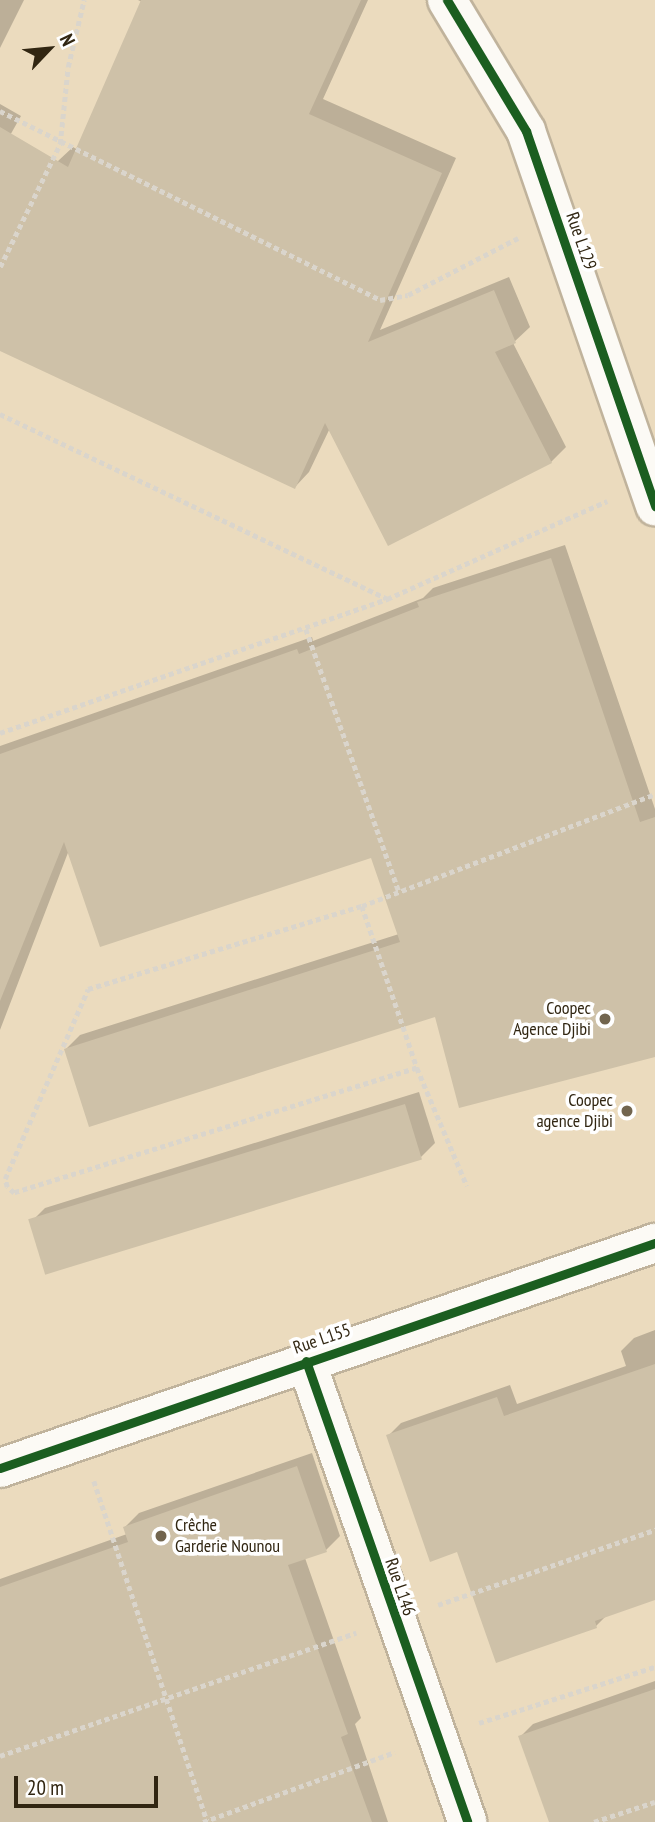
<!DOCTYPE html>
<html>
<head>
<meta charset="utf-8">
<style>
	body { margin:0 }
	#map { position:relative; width:655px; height:1822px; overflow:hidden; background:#ebdbbe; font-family:"PT Sans Narrow",sans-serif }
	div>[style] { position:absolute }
	.shadow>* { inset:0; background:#0003 }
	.building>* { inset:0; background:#cec1a8; transform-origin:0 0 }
	.path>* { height:4.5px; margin-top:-2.25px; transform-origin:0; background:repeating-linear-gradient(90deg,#dad5cc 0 5px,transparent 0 8.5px) }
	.roads { filter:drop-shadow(2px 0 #c0b39c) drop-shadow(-2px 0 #c0b39c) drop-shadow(0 2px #c0b39c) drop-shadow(0 -2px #c0b39c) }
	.minor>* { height:38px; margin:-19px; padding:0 19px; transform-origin:19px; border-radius:19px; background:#fcfaf5 }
	.cycleway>* { height:9px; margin:-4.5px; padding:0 4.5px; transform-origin:4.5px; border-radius:4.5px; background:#1b5e20 }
	.dots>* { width:19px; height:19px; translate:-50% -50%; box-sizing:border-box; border:4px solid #fff; border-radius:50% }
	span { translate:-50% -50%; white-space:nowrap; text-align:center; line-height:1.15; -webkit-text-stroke:7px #fff; paint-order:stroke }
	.street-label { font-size:18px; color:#312612 }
	.poi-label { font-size:18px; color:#312612 }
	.right { translate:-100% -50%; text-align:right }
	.left { translate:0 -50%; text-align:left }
	.north { position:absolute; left:14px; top:14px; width:70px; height:70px; -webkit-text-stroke:5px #fff; paint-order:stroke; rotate:64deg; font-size:19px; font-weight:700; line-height:28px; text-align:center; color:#312612 }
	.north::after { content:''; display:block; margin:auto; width:24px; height:32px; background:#312612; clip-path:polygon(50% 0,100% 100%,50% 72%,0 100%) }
	.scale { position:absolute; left:14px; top:1776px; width:144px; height:32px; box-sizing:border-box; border:4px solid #312612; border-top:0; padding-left:9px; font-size:21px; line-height:24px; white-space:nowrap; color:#312612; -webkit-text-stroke:5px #fff; paint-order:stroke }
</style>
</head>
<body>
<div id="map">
	<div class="shadow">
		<div style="clip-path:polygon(0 0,24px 0,0 48px)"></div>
		<div style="clip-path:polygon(138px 0,368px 0,323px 99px,456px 158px,380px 330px,509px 277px,530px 327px,513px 343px,566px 447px,551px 462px,330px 428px,309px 472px,295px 487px,0 349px,0 290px,58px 161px,73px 147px,78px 150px,142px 2px)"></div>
		<div style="clip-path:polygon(0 104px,21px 116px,0 153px)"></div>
		<div style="clip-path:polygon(565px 545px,655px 809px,655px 1056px,436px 1015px,66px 1049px,80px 1035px,399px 934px,372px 856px,69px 850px,0 1030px,0 746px,312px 637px,313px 641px,423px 598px,433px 588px)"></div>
		<div style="clip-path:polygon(419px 1092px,435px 1143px,421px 1157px,31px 1222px,45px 1208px)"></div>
		<div style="clip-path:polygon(655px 1330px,655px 1598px,607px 1615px,596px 1626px,458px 1550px,388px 1436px,401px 1423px,510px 1385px,517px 1404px,626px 1366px,621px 1351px,634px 1338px)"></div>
		<div style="clip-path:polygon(312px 1453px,340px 1536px,326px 1550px,305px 1558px,361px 1718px,355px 1724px,388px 1822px,0 1822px,0 1579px,127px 1534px,125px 1527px,139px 1513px)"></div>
		<div style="clip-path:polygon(655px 1681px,655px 1822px,556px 1822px,520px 1737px,533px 1724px)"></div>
	</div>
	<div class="building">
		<div style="clip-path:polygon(141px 0,361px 0,309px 114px,442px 173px,368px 342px,494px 290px,516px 343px,495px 352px,552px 463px,388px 546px,325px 423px,295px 489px,0 351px,0 127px,68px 167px)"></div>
		<div style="clip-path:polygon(551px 558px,640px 822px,655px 817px,655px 1057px,459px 1108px,435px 1017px,89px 1127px,64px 1049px,400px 942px,371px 858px,100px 947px,64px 842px,0 1001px,0 754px,297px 649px,299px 654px,419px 607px,417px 602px)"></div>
		<div style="left:405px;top:1104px;width:58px;height:394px;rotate:73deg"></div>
		<div style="clip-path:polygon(655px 1364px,655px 1600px,595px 1621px,597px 1628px,496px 1663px,457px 1552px,430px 1562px,386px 1435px,497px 1397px,504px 1416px)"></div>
		<div style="clip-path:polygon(297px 1466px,327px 1552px,288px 1565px,348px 1734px,341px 1737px,372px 1822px,0 1822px,0 1587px,128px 1542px,123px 1527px)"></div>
		<div style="clip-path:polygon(655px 1689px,655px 1822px,549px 1822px,518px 1736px)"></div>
	</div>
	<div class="path">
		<div style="left:0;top:111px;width:424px;rotate:26.4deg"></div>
		<div style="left:380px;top:300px;width:28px;rotate:-10deg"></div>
		<div style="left:408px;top:295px;width:124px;rotate:-27.4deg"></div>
		<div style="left:0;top:267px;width:137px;rotate:-64deg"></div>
		<div style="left:60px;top:144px;width:77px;rotate:-84.1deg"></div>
		<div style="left:68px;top:67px;width:69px;rotate:-76.6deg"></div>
		<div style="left:0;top:414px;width:428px;rotate:25.5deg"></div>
		<div style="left:306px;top:629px;width:279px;rotate:70.5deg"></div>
		<div style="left:0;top:733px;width:410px;rotate:-19.1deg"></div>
		<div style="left:387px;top:599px;width:241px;rotate:-24deg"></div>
		<div style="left:362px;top:906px;width:171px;rotate:71.2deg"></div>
		<div style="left:417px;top:1068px;width:128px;rotate:67deg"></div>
		<div style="left:417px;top:1068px;width:422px;rotate:162.8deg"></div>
		<div style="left:14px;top:1193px;width:9px;rotate:-139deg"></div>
		<div style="left:7px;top:1187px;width:8px;rotate:-104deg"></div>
		<div style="left:5px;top:1179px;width:207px;rotate:-66.4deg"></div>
		<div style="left:88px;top:989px;width:286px;rotate:-16.9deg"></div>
		<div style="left:362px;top:906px;width:314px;rotate:-20.9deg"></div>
		<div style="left:94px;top:1481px;width:358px;rotate:71.6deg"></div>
		<div style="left:438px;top:1605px;width:230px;rotate:-19.1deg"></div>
		<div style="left:479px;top:1723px;width:185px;rotate:-17.7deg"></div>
		<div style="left:0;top:1756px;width:377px;rotate:-19.1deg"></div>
		<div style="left:203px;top:1822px;width:204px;rotate:-20deg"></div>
		<div style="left:594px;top:1822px;width:64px;rotate:-18.2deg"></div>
	</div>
	<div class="roads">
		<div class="minor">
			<div style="left:447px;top:0;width:153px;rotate:58.9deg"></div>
			<div style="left:526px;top:131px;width:397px;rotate:71deg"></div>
			<div style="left:306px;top:1361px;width:488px;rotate:70.7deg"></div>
			<div style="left:0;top:1468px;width:693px;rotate:-18.96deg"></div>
		</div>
	</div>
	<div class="cycleway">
		<div style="left:447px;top:0;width:153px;rotate:58.9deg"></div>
		<div style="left:526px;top:131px;width:397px;rotate:71deg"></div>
		<div style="left:306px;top:1361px;width:488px;rotate:70.7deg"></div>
		<div style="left:0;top:1468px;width:693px;rotate:-18.96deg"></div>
	</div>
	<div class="dots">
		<div style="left:605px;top:1019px;background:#72654e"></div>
		<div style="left:627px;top:1111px;background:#72654e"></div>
		<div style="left:161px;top:1536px;background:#72654e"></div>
	</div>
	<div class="street-label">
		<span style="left:581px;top:241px;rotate:71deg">Rue L129</span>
		<span style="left:322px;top:1339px;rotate:-19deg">Rue L155</span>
		<span style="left:400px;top:1587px;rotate:71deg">Rue L146</span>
	</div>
	<div class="poi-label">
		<span class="right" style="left:591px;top:1019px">Coopec<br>Agence Djibi</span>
		<span class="right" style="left:613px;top:1111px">Coopec<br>agence Djibi</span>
		<span class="left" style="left:175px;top:1536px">Crêche<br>Garderie Nounou</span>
	</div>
	<div class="north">N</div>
	<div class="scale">20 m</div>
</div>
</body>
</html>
